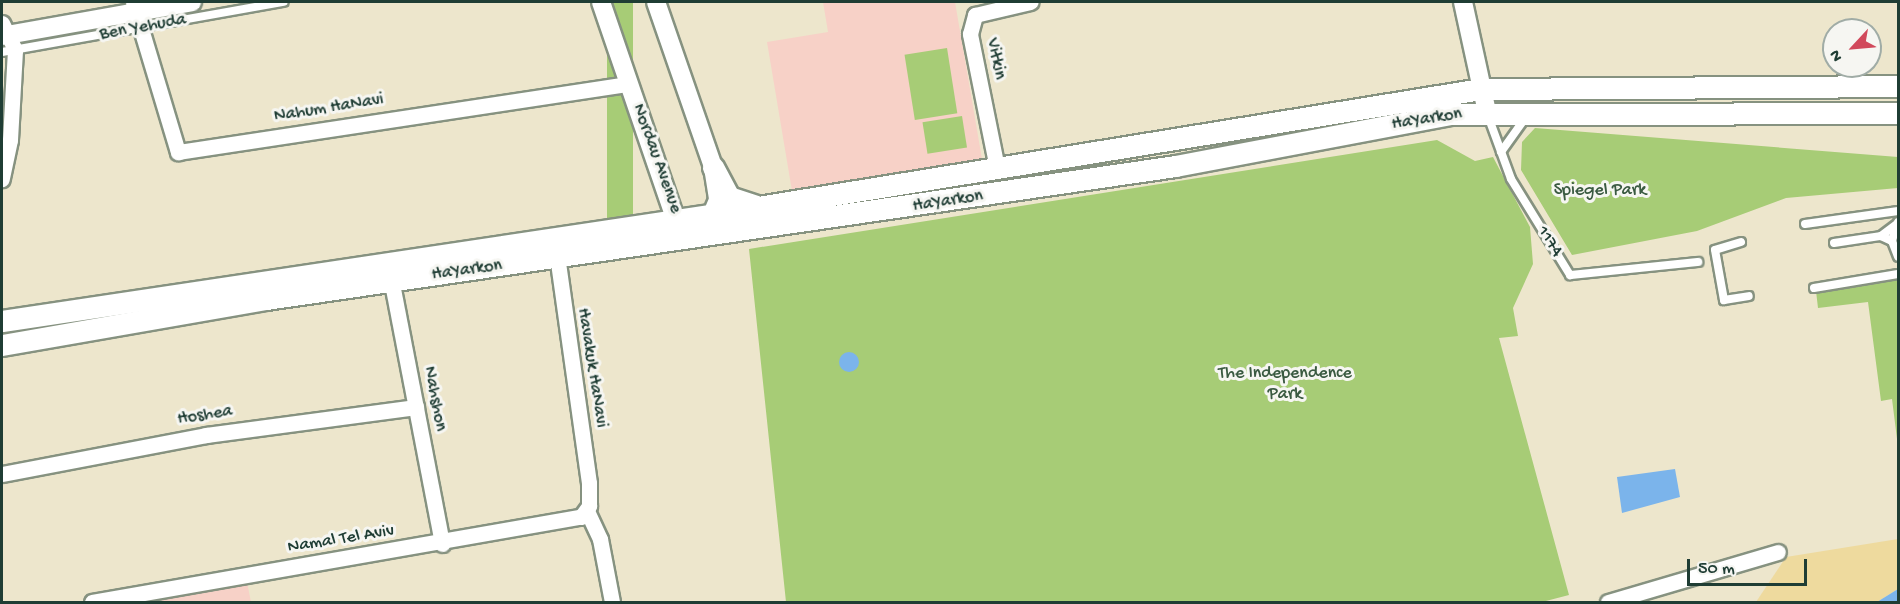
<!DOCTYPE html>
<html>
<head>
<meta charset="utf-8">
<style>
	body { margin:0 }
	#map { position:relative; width:1900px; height:604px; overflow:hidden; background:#ede6cc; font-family:"Gochi Hand",sans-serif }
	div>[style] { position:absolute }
	.built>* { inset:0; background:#f7d1c7 }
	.green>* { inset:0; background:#a7cc76; transform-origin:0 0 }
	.sand>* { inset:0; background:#eeda9e }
	.water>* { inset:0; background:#7bb4eb }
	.round { border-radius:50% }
	.roads { filter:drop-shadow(2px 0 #869280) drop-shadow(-2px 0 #869280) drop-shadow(0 2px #869280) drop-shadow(0 -2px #869280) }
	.service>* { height:8px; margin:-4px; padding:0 4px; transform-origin:4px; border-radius:4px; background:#fff }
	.minor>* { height:15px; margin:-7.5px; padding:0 7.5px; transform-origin:7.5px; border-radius:7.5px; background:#fff }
	.tertiary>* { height:18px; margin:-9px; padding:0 9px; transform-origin:9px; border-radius:9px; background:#fff }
	.secondary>* { height:21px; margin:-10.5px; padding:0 10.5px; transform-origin:10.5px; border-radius:10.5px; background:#fff }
	.bridges { filter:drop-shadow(2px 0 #869280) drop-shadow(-2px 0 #869280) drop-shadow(0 2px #869280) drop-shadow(0 -2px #869280) }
	.service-bridge>* { height:8px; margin:-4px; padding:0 4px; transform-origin:4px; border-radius:4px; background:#fff }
	span { translate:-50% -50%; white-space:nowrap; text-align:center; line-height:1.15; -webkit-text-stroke:6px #f6f6f2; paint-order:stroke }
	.street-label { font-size:18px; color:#1f3d34 }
	.park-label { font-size:18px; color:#3a5a41 }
	.frame { position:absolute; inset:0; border:3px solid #1f3d34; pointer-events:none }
	.north { position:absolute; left:1822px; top:18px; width:60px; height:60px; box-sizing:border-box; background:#f6f6f2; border:2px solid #a0aca6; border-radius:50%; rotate:244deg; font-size:16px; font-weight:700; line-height:24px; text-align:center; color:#1f3d34 }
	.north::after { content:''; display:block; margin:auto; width:21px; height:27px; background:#d1495b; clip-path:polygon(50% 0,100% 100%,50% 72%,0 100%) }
	.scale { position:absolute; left:1687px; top:559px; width:120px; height:27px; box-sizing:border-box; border:3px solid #1f3d34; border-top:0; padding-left:8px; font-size:18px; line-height:21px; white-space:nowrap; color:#1f3d34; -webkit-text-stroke:4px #f6f6f2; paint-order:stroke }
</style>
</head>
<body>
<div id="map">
	<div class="built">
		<div style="clip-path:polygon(823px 2px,955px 2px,982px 159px,792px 191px,767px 42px,828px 32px)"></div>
		<div style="clip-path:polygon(247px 582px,251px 602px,122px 602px)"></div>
	</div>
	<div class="green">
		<div style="left:607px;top:2px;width:26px;height:223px"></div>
		<div style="left:947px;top:48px;width:66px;height:43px;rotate:81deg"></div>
		<div style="left:962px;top:116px;width:32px;height:40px;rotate:81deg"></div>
		<div style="clip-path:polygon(1535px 128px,1898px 157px,1898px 188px,1786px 198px,1697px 231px,1572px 255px,1521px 170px,1522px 142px)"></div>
		<div style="clip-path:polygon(1437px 140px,1475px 161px,1493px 157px,1530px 227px,1533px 264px,1513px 308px,1518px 336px,1499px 338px,1569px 595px,1542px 602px,786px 602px,749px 249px)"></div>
		<div style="clip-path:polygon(1898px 279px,1898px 447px,1892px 399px,1881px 401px,1868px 302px,1818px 308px,1816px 291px)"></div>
	</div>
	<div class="sand">
		<div style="clip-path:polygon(1898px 539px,1898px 589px,1877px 602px,1756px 602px,1786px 557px)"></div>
	</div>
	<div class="water">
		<div class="round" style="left:839px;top:352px;width:20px;height:20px"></div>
		<div style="clip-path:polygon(1675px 469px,1680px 497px,1622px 513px,1617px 477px)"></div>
		<div style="clip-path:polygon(1898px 589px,1898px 602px,1877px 602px)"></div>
	</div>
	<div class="roads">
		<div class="service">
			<div style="left:2px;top:52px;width:286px;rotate:-10.1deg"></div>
			<div style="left:1488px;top:116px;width:67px;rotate:69.9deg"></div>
			<div style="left:1511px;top:179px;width:113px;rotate:58.4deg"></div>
			<div style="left:1570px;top:275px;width:129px;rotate:-5.8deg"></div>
			<div style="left:1501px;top:152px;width:43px;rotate:-54.5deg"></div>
			<div style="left:1898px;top:222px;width:20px;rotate:108deg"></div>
			<div style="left:1892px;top:241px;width:17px;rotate:69deg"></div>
			<div style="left:1805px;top:224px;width:94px;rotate:-8deg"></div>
			<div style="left:1892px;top:241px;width:12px;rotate:-156deg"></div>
			<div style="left:1881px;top:236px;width:20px;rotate:-37deg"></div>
			<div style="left:1834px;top:243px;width:48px;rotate:-8.5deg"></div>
			<div style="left:1814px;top:288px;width:85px;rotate:-9.5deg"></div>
		</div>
		<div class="minor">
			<div style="left:133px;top:2px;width:157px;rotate:73.3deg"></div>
			<div style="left:178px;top:152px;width:456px;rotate:-8.6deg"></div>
			<div style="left:2px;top:23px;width:30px;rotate:64deg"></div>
			<div style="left:15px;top:50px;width:90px;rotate:93.2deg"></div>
			<div style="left:10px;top:140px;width:40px;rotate:102deg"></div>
			<div style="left:997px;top:168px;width:137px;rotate:-101.4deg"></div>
			<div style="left:970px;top:34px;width:20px;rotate:-75deg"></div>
			<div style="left:975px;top:15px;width:57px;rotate:-13.3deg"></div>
			<div style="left:390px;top:273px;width:276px;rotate:79.1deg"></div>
			<div style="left:2px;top:474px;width:208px;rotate:-10.8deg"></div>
			<div style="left:206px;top:435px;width:212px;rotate:-7.6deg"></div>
			<div style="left:587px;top:511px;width:31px;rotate:65deg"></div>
			<div style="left:600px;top:539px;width:64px;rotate:79.2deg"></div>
			<div style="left:92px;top:602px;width:496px;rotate:-9.9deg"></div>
			<div style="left:581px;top:517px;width:14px;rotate:-54deg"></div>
			<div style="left:589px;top:506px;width:23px;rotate:-90deg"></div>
			<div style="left:589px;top:483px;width:237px;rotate:-98deg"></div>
			<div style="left:1608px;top:602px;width:177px;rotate:-16.4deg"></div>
		</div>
		<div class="tertiary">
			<div style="left:601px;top:2px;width:228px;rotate:71.1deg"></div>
			<div style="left:675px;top:218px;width:16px;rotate:50deg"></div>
			<div style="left:656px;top:2px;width:175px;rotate:70.9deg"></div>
			<div style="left:713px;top:167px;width:33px;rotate:81deg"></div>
			<div style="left:718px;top:200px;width:26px;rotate:113deg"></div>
			<div style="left:1463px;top:2px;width:113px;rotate:77.7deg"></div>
			<div style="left:2px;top:36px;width:193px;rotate:-10.1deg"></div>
		</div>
		<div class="secondary">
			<div style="left:713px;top:167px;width:34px;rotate:62deg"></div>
			<div style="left:729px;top:197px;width:28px;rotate:18deg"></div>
			<div style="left:2px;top:321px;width:721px;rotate:-8.53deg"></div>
			<div style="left:715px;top:214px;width:776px;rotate:-9.27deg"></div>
			<div style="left:1481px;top:89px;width:417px;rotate:-0.4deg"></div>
			<div style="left:2px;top:345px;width:268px;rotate:-9.9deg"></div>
			<div style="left:266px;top:299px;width:919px;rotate:-8.32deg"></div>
			<div style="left:1175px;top:166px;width:281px;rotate:-10.7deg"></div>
			<div style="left:1451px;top:114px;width:447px;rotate:-0.1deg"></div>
		</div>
	</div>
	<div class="bridges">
		<div class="service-bridge">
			<div style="left:1741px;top:242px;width:27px;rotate:163deg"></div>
			<div style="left:1715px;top:250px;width:51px;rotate:79.8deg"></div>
			<div style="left:1724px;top:300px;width:25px;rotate:-9deg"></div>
		</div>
	</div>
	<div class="street-label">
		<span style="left:143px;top:28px;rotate:-10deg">Ben Yehuda</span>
		<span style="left:995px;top:59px;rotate:78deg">Vitkin</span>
		<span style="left:329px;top:109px;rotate:-9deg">Nahum HaNavi</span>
		<span style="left:1427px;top:120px;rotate:-9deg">HaYarkon</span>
		<span style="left:656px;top:159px;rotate:70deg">Nordau Avenue</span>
		<span style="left:948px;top:202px;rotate:-9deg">HaYarkon</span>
		<span style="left:1549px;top:242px;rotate:57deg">1174</span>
		<span style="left:467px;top:271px;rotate:-8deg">HaYarkon</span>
		<span style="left:591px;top:368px;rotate:81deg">Havakuk HaNavi</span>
		<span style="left:434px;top:399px;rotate:79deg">Nahshon</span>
		<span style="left:205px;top:416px;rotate:-9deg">Hoshea</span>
		<span style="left:341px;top:540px;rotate:-9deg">Namal Tel Aviv</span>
	</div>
	<div class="park-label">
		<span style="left:1600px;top:191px">Spiegel Park</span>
		<span style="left:1285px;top:385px">The Independence<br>Park</span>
	</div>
	<div class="frame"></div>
	<div class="north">N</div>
	<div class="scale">50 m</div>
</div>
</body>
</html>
